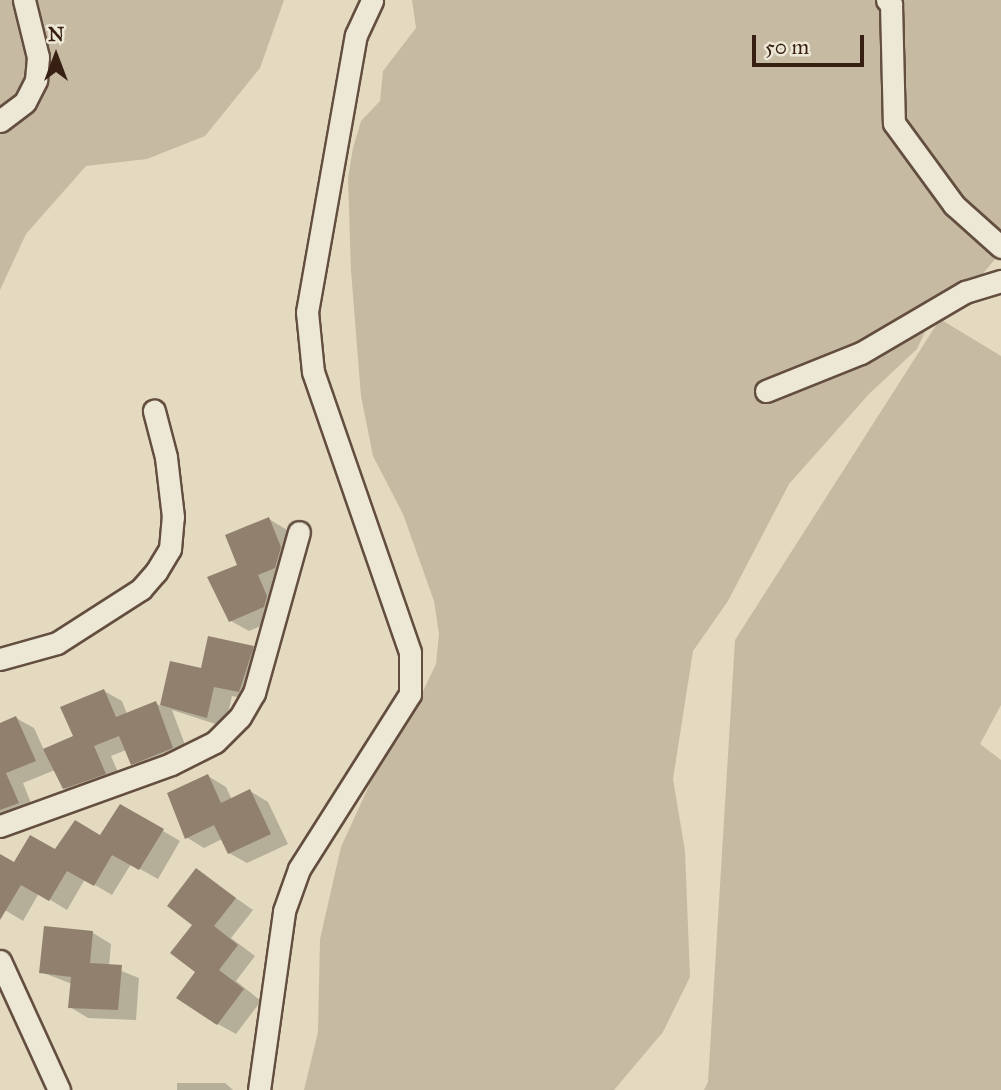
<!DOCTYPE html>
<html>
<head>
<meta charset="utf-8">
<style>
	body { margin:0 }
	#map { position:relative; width:1001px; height:1090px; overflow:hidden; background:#e3dac0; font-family:"IM FELL Great Primer",serif }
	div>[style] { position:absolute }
	.green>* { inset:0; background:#c6baa3 }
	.shadow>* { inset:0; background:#0003 }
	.building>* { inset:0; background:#91806d }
	.roads { filter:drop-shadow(2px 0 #634e3f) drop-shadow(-2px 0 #634e3f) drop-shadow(0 2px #634e3f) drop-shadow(0 -2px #634e3f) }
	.minor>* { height:21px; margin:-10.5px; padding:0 10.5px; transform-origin:10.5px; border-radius:10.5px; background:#ede7d6 }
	span { translate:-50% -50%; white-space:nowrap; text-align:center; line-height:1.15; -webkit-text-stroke:6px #ede7d6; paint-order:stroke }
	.north { position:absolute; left:21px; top:21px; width:70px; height:70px; -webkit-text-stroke:5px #ede7d6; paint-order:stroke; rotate:0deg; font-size:19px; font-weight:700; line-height:28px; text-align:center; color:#381f14 }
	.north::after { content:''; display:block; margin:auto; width:24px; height:32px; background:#381f14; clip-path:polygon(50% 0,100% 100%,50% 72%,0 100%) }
	.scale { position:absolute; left:752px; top:35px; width:112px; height:32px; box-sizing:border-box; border:4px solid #381f14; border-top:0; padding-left:9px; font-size:21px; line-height:24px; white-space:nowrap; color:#381f14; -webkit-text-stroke:5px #ede7d6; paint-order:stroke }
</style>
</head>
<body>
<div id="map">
	<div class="green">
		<div style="clip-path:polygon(0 0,284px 0,260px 68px,205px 136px,147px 159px,86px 166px,26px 234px,0 290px)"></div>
		<div style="clip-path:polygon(412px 0,1001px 0,1001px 252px,960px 301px,930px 321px,917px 349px,869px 394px,789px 484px,728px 601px,693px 651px,673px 779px,685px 851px,690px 977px,663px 1032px,614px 1090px,304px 1090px,318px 1032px,320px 939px,341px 847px,378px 766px,411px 716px,436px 664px,439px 634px,434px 601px,403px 514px,373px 456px,361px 396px,351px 271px,348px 178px,353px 148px,361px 121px,380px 101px,383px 71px,416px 28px)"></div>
		<div style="clip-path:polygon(940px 319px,1001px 356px,1001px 705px,980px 744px,1001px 760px,1001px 1090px,704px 1090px,708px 1082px,735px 640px)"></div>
	</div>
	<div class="shadow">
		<div style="clip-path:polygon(269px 519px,287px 530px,298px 557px,282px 617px,249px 631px,231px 621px,239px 566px)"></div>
		<div style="clip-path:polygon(253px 648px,271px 658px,257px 701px,232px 696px,225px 727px,172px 710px,190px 758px,150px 774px,132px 763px,126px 750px,111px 756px,123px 784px,82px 798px,64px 788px,55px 770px,23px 783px,35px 813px,0 828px,0 725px,16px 718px,34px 728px,44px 750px,75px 737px,104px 691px,122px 701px,127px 714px,155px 703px,161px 706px,171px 663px,202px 670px)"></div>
		<div style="clip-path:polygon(208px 776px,226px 787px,232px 800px,250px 791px,268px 802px,288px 844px,247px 863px,229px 853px,222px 839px,204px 848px,186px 837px)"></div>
		<div style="clip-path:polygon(121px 806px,180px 841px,158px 879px,131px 864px,112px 895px,85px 879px,67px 910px,39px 893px,23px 921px,0 907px,0 856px,15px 864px,101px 837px)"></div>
		<div style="clip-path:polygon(197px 871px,253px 910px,231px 938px,255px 956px,236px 981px,261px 1001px,236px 1034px,218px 1024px,198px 972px)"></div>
		<div style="clip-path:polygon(93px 933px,111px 944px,109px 966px,139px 978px,136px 1020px,88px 1018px,70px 1007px,72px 984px,41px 972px)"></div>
		<div style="clip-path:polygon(177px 1083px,225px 1083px,233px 1090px,177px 1090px)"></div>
	</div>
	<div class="building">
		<div style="clip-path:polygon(269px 517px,281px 547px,275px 568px,258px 575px,267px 596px,264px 607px,229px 622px,207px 577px,237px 565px,225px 535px)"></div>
		<div style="clip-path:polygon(208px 636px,254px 646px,239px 692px,214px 687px,207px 718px,160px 705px,170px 661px,201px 668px)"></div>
		<div style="clip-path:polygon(104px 689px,116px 717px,156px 701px,173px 748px,131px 765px,119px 736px,94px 746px,106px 774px,63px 789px,43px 749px,73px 736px,60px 707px)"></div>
		<div style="clip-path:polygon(16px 716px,36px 761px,6px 773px,19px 803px,0 810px,0 723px)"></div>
		<div style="clip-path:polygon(208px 774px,221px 803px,250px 789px,271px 834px,228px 854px,214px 825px,185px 839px,167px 793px)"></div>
		<div style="clip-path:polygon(120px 804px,164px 829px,139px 870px,112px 855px,94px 886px,67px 871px,49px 901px,21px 885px,0 920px,0 854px,14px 862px,30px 835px,55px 849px,75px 820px,100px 835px)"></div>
		<div style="clip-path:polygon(196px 868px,236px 898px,214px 926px,238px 945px,219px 970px,244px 989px,217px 1025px,176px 998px,195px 972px,170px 953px,192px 925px,167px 906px)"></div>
		<div style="clip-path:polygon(44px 926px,93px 931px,90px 963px,122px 965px,118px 1010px,68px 1008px,71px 977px,39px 973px)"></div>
	</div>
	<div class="roads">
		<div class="minor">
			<div style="left:887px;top:0;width:6px;rotate:45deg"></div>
			<div style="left:891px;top:4px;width:119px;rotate:88.6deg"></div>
			<div style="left:894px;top:123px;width:102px;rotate:53.8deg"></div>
			<div style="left:954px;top:205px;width:63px;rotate:41.8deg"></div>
			<div style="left:0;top:121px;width:31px;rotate:-37deg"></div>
			<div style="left:25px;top:102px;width:25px;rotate:-63deg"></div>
			<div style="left:36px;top:80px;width:23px;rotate:-85deg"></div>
			<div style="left:38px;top:57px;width:59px;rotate:-103.8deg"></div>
			<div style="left:766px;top:391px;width:102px;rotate:-21.8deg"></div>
			<div style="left:861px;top:353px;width:121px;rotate:-30.4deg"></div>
			<div style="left:965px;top:292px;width:38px;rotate:-17deg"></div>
			<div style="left:0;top:659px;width:59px;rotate:-15.7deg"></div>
			<div style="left:57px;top:643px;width:100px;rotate:-32.7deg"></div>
			<div style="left:141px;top:589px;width:23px;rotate:-49deg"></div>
			<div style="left:156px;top:572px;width:27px;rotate:-59deg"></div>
			<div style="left:170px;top:549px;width:32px;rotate:-85deg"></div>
			<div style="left:173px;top:517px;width:60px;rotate:-96.7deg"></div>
			<div style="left:166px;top:457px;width:48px;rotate:-104.6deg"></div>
			<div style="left:0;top:826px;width:182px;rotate:-19.9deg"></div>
			<div style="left:171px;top:764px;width:49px;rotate:-26.6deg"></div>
			<div style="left:215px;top:742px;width:35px;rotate:-45deg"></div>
			<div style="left:240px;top:717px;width:28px;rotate:-60deg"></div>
			<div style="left:254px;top:693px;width:167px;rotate:-74.4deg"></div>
			<div style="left:0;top:961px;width:142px;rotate:65.4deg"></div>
			<div style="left:259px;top:1090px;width:181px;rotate:-82deg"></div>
			<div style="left:284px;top:911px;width:45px;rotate:-70.3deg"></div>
			<div style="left:299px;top:869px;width:207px;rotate:-57.6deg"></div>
			<div style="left:410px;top:694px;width:42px;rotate:-90deg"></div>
			<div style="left:410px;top:652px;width:296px;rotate:-109.1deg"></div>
			<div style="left:313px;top:372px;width:60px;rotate:-95.7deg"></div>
			<div style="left:307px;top:312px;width:281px;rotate:-80deg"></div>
			<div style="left:356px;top:35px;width:38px;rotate:-65deg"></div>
		</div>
	</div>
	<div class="north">N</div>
	<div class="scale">50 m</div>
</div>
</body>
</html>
